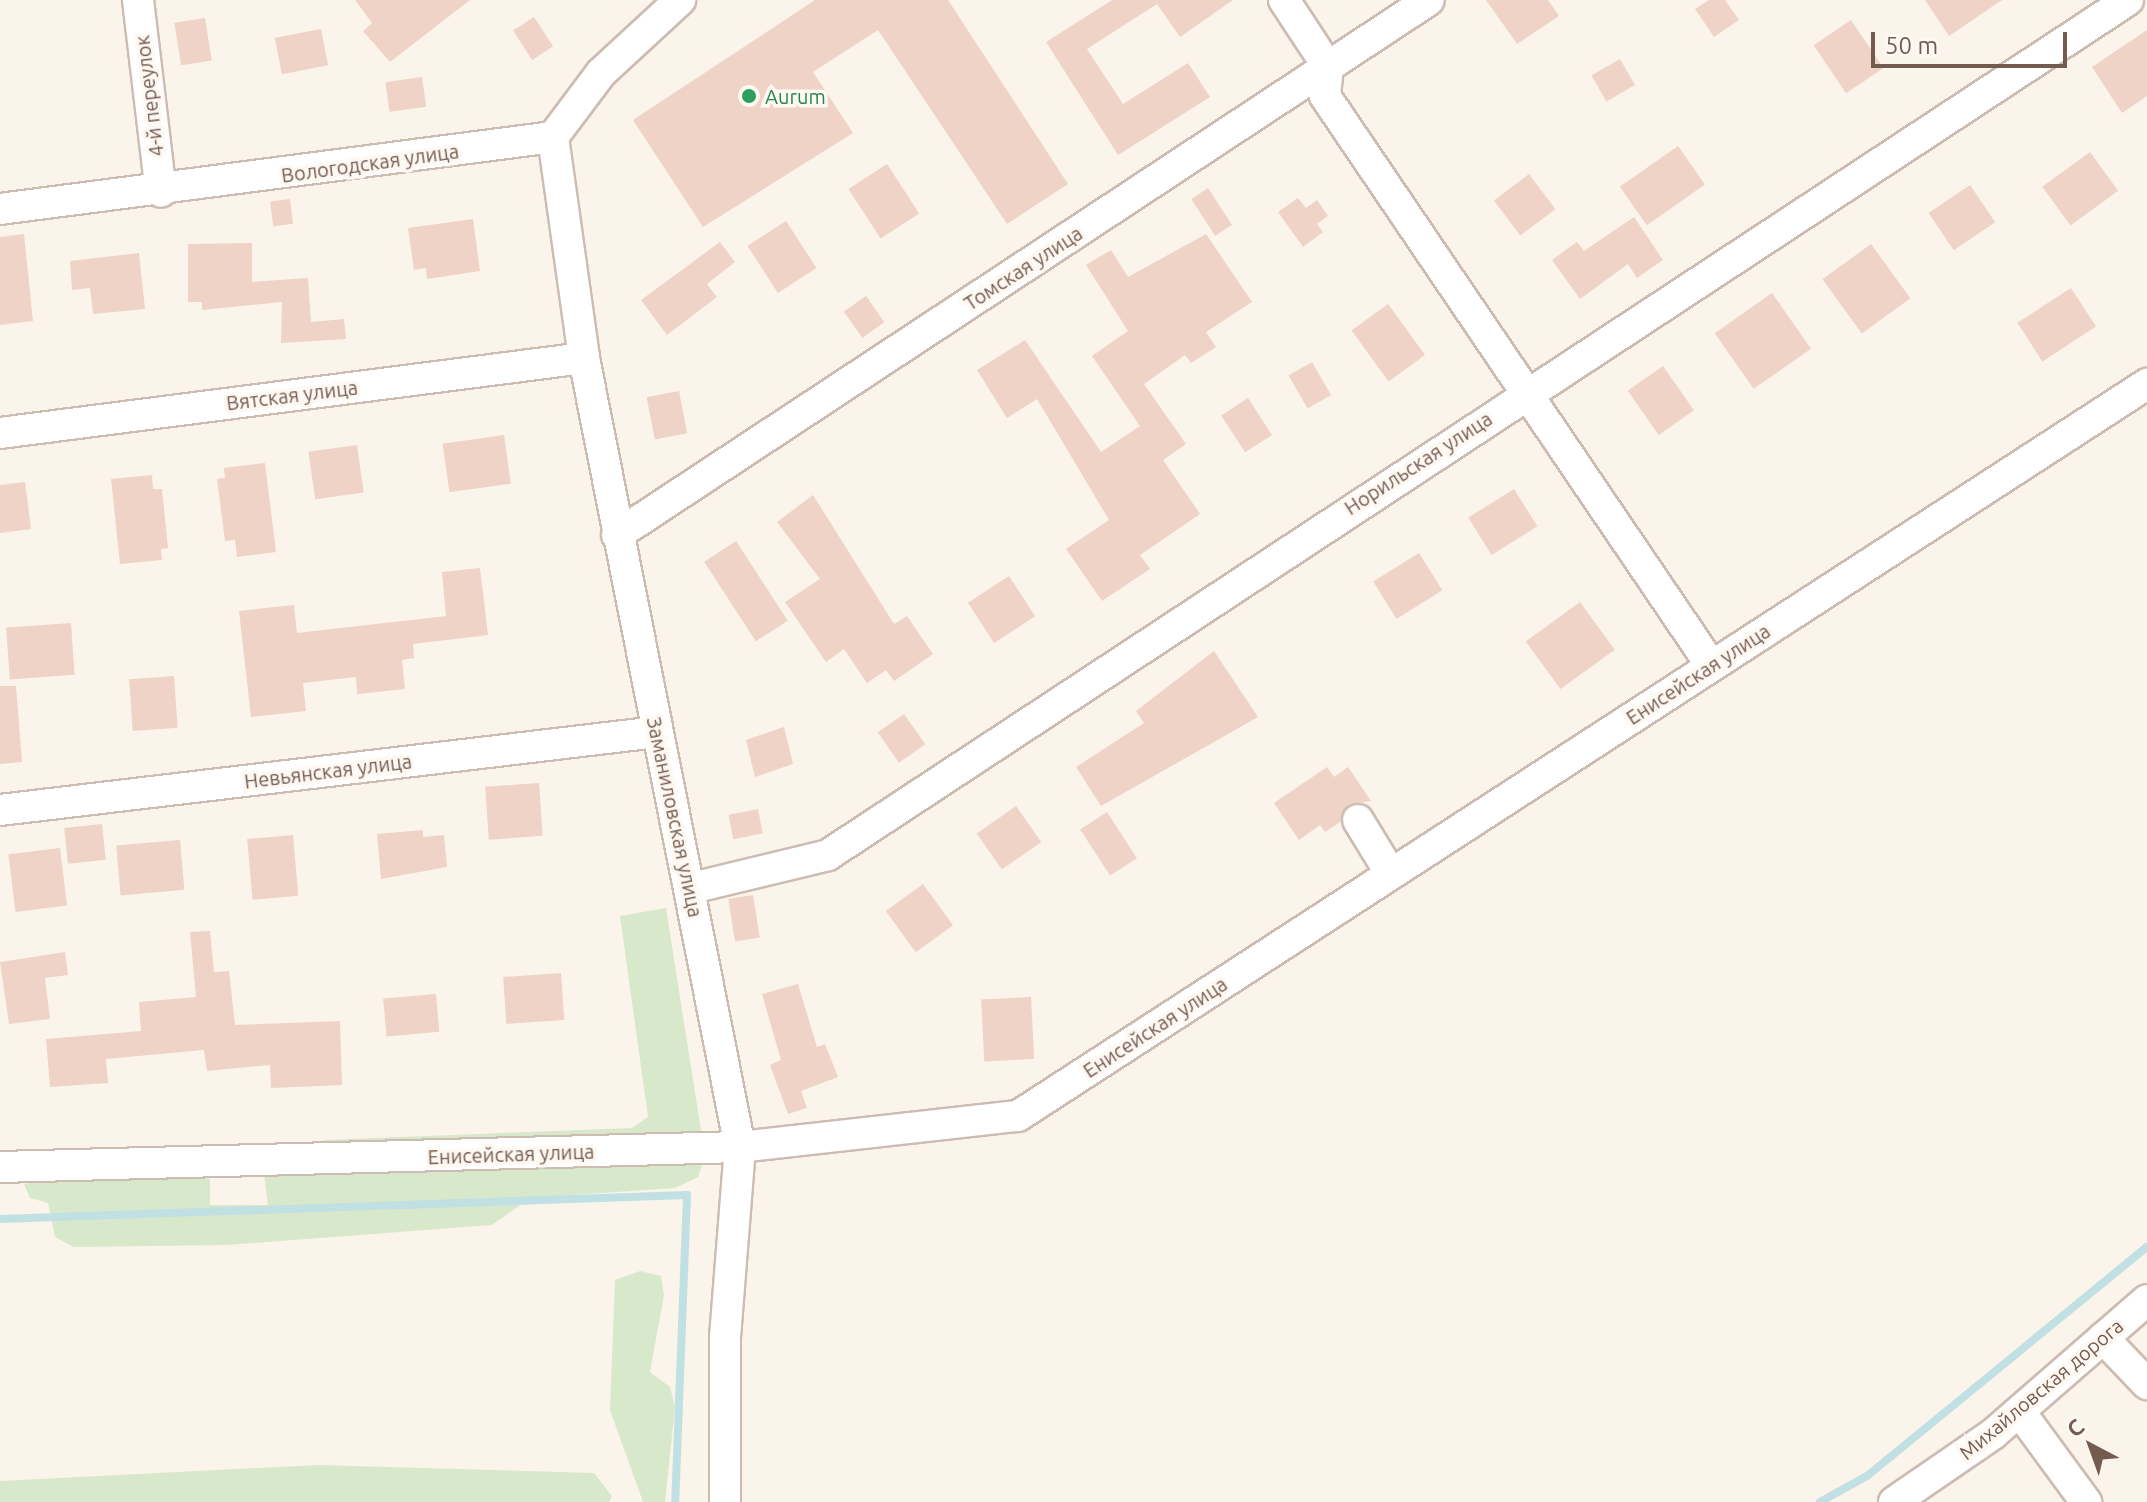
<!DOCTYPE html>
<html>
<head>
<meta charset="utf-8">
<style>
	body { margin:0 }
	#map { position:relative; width:2147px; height:1502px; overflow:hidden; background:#fbf4eb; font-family:Ubuntu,sans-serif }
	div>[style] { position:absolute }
	.green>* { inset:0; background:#d8e8cb }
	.stream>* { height:8px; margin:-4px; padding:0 4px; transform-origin:4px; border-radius:4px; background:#c1e0e3 }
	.building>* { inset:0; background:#eed3c6; transform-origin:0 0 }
	.roads { filter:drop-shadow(2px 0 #ccbcb2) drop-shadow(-2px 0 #ccbcb2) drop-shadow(0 2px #ccbcb2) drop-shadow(0 -2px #ccbcb2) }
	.minor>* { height:30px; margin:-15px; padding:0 15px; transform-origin:15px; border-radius:15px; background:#fff }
	.dots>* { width:22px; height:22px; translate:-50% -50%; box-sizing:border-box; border:4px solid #fef8f2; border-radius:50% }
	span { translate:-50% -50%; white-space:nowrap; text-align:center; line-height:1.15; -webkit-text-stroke:7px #fef8f2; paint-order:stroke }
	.street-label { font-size:20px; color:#745b50 }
	.leisure-label { font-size:20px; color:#27864d }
	.left { translate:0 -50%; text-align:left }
	.north { position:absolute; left:2051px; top:1406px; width:80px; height:80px; -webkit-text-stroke:6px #fef8f2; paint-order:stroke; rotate:319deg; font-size:22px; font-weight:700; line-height:32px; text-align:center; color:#745b50 }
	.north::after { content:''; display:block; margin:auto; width:28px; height:36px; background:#745b50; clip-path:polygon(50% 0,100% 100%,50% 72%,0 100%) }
	.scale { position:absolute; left:1871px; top:32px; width:196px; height:36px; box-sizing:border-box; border:4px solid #745b50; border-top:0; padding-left:10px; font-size:24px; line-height:28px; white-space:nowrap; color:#745b50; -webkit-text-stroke:6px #fef8f2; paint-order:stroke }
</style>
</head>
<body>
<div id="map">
	<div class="green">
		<div style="clip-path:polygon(666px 908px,705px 1156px,698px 1177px,675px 1188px,530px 1198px,492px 1225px,227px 1245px,74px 1247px,55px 1237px,48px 1203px,30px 1198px,24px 1184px,49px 1179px,193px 1177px,210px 1179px,210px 1205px,268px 1205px,263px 1166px,324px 1140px,632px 1128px,648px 1117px,620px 916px)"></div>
		<div style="clip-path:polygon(640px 1271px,661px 1276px,664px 1295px,650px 1372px,670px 1387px,675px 1407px,665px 1502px,643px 1502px,610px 1410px,615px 1280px)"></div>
		<div style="clip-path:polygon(318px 1465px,594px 1473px,612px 1496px,609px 1502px,0 1502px,0 1481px)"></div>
	</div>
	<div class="stream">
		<div style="left:0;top:1219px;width:687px;rotate:-2deg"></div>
		<div style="left:687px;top:1195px;width:307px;rotate:92.2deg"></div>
		<div style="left:1820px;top:1502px;width:54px;rotate:-29deg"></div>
		<div style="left:1867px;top:1476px;width:362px;rotate:-39.3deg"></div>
	</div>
	<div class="building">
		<div style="clip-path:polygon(355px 0,470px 0,390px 62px,363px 31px,372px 23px)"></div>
		<div style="clip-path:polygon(815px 0,948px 0,1068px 184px,1007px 224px,878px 30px,813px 72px,853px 133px,703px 227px,633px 120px)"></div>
		<div style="clip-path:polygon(1112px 0,1233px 0,1180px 37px,1157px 4px,1087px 49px,1123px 104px,1188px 63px,1210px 97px,1118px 155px,1046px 42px)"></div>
		<div style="clip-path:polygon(1486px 0,1548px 0,1559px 16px,1517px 44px)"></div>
		<div style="clip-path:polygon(1709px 0,1725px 0,1739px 20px,1714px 37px,1695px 9px)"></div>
		<div style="clip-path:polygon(1925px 0,2002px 0,1949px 36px)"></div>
		<div style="left:534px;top:17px;width:35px;height:25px;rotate:57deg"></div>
		<div style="left:205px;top:18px;width:43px;height:31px;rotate:81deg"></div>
		<div style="left:1851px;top:20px;width:58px;height:45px;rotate:56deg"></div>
		<div style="left:321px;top:29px;width:37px;height:47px;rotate:79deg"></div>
		<div style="clip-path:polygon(2147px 30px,2147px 96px,2122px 113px,2092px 67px)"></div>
		<div style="left:1620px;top:59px;width:30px;height:33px;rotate:60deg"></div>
		<div style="left:422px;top:77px;width:30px;height:37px;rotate:82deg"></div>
		<div style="left:1678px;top:146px;width:47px;height:71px;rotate:55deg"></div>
		<div style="left:2090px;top:152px;width:48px;height:59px;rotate:54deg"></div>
		<div style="left:887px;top:164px;width:59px;height:46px;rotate:57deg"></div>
		<div style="left:1529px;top:174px;width:44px;height:44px;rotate:53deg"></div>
		<div style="left:1970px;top:185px;width:45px;height:50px;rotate:56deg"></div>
		<div style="left:1208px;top:188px;width:44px;height:20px;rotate:57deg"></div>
		<div style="clip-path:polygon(1298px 198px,1306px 208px,1317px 200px,1328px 216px,1317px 224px,1323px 232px,1303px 247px,1278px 212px)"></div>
		<div style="left:290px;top:199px;width:25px;height:20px;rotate:83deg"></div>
		<div style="clip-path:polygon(1634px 217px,1663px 260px,1637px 278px,1628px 264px,1580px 299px,1552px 260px,1577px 242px,1584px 251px)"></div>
		<div style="clip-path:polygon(473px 219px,480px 271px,427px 279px,426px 268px,414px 270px,408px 228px)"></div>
		<div style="left:786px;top:221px;width:56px;height:46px;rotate:57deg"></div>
		<div style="clip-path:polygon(24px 234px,33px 321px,0 325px,0 237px)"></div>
		<div style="clip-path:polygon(1206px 234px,1252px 302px,1206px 332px,1216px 347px,1191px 363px,1185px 355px,1144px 384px,1186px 444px,1163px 460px,1200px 514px,1140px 555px,1150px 569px,1102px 601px,1066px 549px,1109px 520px,1037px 399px,1007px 418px,977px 370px,1025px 340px,1101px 452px,1140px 426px,1092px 356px,1128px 331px,1086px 265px,1111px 250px,1128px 277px)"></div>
		<div style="clip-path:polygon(720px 242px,735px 262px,707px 284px,717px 297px,667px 335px,641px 300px)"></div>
		<div style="clip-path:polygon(252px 243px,252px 282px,308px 278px,311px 322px,344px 319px,346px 339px,281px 343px,282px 302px,202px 310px,202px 302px,188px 302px,188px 244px)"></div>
		<div style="left:1871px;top:244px;width:67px;height:60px;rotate:54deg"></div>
		<div style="clip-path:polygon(139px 253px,145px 309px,93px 314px,90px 288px,72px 290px,70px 261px)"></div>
		<div style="left:2071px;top:288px;width:46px;height:64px;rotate:57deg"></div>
		<div style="left:1772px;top:293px;width:68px;height:70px;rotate:55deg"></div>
		<div style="left:866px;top:296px;width:32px;height:27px;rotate:55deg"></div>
		<div style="left:1388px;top:304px;width:63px;height:45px;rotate:54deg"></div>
		<div style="left:1312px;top:362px;width:38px;height:27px;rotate:60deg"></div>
		<div style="left:1663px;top:366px;width:54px;height:43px;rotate:55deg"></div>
		<div style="left:679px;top:391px;width:43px;height:33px;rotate:79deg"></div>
		<div style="left:1248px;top:398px;width:44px;height:32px;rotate:57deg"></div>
		<div style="left:504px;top:435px;width:49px;height:62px;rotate:82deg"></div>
		<div style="left:357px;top:445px;width:48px;height:49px;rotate:82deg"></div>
		<div style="clip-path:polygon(265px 463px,276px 552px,237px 557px,235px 540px,225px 541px,217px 479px,225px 478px,224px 468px)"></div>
		<div style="clip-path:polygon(152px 475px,153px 489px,162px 489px,168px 548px,161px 549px,162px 560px,120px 564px,111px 479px)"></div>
		<div style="clip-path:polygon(25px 482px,31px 529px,0 533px,0 485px)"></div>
		<div style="left:1514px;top:489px;width:44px;height:54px;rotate:58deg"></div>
		<div style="clip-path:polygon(813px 495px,894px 624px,907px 616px,933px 654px,894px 681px,886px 670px,867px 683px,844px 649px,826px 662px,785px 602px,820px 579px,777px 522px)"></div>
		<div style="left:736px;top:541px;width:95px;height:38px;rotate:57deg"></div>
		<div style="left:1419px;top:553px;width:44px;height:54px;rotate:58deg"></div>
		<div style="clip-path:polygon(480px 568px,488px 635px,413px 644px,414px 658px,402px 660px,405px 689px,357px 694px,356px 677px,303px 683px,306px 711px,251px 717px,239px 611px,294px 605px,297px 633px,446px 616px,442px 572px)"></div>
		<div style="left:1009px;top:576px;width:48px;height:49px;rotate:57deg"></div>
		<div style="left:1580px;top:602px;width:59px;height:67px;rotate:54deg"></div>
		<div style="left:71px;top:623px;width:52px;height:65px;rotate:86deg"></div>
		<div style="clip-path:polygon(1214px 651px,1258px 717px,1101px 806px,1076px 767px,1144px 723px,1136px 711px)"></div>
		<div style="left:174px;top:676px;width:52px;height:45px;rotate:86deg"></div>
		<div style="clip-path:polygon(0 686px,16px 686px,22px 762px,0 764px)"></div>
		<div style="left:904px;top:714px;width:37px;height:32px;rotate:55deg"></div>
		<div style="clip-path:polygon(784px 727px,793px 764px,755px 777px,746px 740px)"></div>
		<div style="clip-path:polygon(1327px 767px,1334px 777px,1348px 767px,1371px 801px,1349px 804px,1340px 822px,1325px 832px,1320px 825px,1299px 840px,1274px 803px)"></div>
		<div style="left:539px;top:783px;width:53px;height:54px;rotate:86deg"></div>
		<div style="left:1016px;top:806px;width:44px;height:48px;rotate:55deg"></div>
		<div style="left:758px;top:809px;width:25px;height:30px;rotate:79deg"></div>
		<div style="left:1107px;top:812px;width:55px;height:32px;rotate:57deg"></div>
		<div style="left:102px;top:824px;width:36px;height:38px;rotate:84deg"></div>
		<div style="clip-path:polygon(423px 830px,423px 837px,444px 835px,447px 867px,381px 879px,377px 834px)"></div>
		<div style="left:293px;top:835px;width:61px;height:46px;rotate:85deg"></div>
		<div style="left:180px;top:840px;width:50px;height:64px;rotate:85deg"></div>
		<div style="left:60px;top:848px;width:58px;height:52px;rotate:83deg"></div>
		<div style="left:923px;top:884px;width:51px;height:46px;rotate:54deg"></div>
		<div style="left:753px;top:895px;width:43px;height:25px;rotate:81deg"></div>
		<div style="clip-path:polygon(210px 931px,214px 972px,229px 971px,235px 1025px,340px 1021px,342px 1085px,271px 1088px,270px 1065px,207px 1071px,204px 1050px,106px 1059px,108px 1083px,50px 1087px,46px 1039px,141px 1031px,139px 1002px,196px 997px,190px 932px)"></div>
		<div style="clip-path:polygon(65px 952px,68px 975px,45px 978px,50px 1019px,9px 1024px,0 962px)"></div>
		<div style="left:561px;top:973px;width:47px;height:58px;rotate:86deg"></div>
		<div style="clip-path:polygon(798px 984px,817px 1047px,825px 1044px,838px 1077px,801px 1091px,807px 1108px,788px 1114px,770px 1065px,781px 1060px,762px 994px)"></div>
		<div style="left:436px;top:994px;width:38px;height:53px;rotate:85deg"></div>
		<div style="left:1031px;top:997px;width:62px;height:50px;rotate:87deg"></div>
	</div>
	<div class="roads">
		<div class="minor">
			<div style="left:138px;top:0;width:193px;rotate:83.2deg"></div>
			<div style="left:1284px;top:0;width:80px;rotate:56.7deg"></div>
			<div style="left:1328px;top:67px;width:29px;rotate:96deg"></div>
			<div style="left:1325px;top:96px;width:688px;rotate:55.85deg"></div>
			<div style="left:553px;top:137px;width:223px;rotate:82deg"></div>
			<div style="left:584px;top:358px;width:804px;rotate:78.82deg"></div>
			<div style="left:740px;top:1147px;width:190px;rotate:94.5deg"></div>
			<div style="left:725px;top:1336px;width:166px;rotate:90deg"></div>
			<div style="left:0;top:209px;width:558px;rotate:-7.42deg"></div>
			<div style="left:553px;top:137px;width:80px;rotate:-53.1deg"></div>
			<div style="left:601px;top:73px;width:108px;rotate:-42.7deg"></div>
			<div style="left:0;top:433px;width:589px;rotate:-7.32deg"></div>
			<div style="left:617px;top:535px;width:972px;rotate:-33.38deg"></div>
			<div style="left:0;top:810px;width:662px;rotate:-6.77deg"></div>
			<div style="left:1358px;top:820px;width:63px;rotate:58.6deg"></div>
			<div style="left:692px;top:888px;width:140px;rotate:-13.6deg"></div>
			<div style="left:828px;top:855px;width:1556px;rotate:-33.33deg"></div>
			<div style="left:0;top:1167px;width:740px;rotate:-1.55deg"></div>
			<div style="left:740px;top:1147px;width:280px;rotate:-6.4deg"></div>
			<div style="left:1018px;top:1116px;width:1346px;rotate:-32.96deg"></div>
			<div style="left:2103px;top:1338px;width:64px;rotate:46.3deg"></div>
			<div style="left:2020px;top:1412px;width:112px;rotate:53.7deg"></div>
			<div style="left:1894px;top:1502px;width:120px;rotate:-34.5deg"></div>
			<div style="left:1993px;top:1434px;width:204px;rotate:-41deg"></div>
		</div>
	</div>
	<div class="dots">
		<div style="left:749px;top:96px;background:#2e9e5b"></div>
	</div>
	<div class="street-label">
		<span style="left:149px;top:96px;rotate:-97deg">4-й переулок</span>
		<span style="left:370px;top:163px;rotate:-8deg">Вологодская улица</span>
		<span style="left:1023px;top:268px;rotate:-33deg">Томская улица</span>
		<span style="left:292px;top:395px;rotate:-7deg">Вятская улица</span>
		<span style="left:1418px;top:463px;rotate:-33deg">Норильская улица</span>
		<span style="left:1698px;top:674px;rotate:-33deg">Енисейская улица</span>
		<span style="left:328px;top:771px;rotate:-7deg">Невьянская улица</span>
		<span style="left:675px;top:817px;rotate:78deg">Заманиловская улица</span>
		<span style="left:1155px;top:1027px;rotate:-33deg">Енисейская улица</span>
		<span style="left:511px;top:1154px;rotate:-2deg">Енисейская улица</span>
		<span style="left:2041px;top:1389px;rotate:-40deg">Михайловская дорога</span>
	</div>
	<div class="leisure-label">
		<span class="left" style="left:765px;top:96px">Aurum</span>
	</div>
	<div class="north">С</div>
	<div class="scale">50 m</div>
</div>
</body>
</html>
